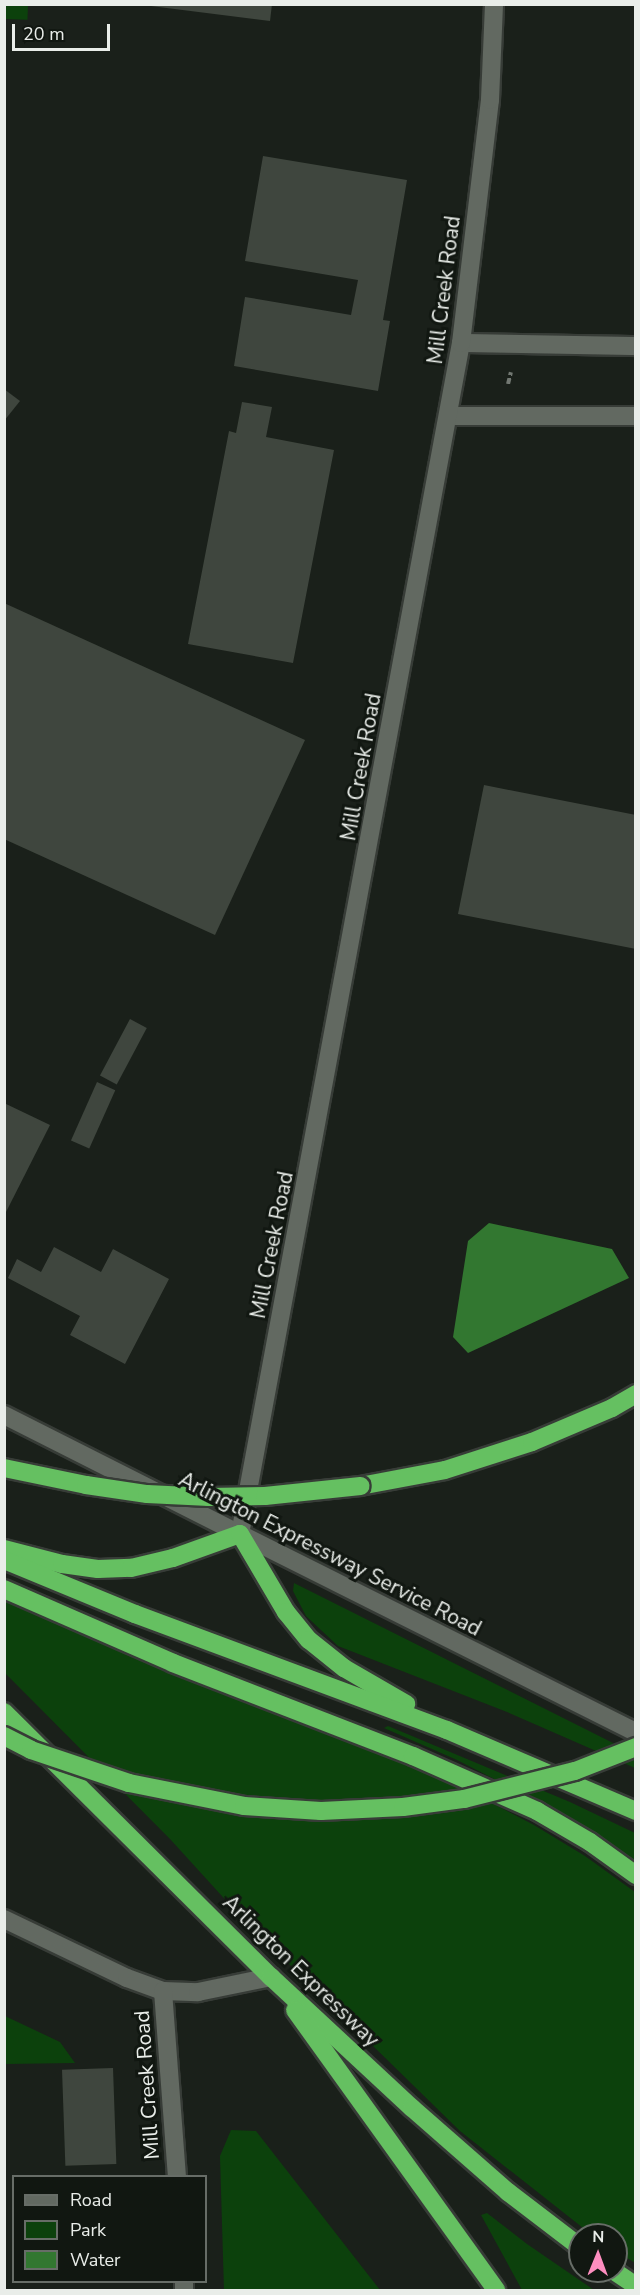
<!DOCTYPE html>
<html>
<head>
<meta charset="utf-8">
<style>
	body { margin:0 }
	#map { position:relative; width:640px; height:2295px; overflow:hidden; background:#1a201a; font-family:"Nunito Sans",sans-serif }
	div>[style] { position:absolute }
	.green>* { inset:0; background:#0c410c; transform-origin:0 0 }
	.water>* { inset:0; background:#327730 }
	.building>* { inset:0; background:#3f463e; transform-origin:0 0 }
	.path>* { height:4px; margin-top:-2px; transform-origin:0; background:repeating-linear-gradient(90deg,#727872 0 6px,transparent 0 9px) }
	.roads { filter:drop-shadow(2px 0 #373c37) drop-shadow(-2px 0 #373c37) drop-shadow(0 2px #373c37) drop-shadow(0 -2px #373c37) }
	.street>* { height:18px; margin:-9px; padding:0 9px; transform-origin:9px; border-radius:9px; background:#626961 }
	.secondary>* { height:18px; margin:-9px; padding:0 9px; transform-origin:9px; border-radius:9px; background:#626961 }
	.highway>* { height:18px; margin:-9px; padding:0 9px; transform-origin:9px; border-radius:9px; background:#65c061 }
	.bridges { filter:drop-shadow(2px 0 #373c37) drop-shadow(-2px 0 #373c37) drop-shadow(0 2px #373c37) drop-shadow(0 -2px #373c37) }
	.highway-bridge>* { height:18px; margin:-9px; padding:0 9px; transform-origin:9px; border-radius:9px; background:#65c061 }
	span { translate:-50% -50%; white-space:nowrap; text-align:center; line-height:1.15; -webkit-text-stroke:6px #111711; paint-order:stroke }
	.street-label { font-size:21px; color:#e9ede9 }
	.frame { position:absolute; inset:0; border:6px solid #e9ede9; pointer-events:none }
	.legend { position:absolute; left:12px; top:2175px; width:195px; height:108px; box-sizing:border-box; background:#111711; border:2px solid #676d67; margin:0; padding:8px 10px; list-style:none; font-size:18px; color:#e9ede9 }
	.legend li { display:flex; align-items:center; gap:12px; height:30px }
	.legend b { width:30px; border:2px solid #676d67 }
	.north { position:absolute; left:568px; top:2223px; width:60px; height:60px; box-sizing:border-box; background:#111711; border:2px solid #676d67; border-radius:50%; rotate:1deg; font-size:16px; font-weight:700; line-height:24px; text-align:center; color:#e9ede9 }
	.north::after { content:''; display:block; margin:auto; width:21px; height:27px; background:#fd8ebf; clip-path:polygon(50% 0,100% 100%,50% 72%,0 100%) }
	.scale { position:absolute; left:12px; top:24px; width:98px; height:27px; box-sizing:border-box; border:3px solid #e9ede9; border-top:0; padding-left:8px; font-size:18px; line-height:21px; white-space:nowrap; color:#e9ede9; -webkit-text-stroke:4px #111711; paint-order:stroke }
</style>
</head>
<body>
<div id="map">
	<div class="green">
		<div style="left:5px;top:4px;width:23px;height:15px;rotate:2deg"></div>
		<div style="clip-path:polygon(294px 1583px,635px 1754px,635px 1768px,507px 1712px,338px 1646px,306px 1616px,293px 1591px)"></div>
		<div style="clip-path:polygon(4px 1600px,219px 1691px,424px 1768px,534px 1825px,585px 1856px,635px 1892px,635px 2263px,616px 2251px,616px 2235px,592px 2235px,460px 2131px,241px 1917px,170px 1839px,5px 1673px)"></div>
		<div style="clip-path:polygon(388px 1726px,570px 1802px,635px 1833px,635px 1861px,545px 1805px,457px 1760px,384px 1728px)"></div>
		<div style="clip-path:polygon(5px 2016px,60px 2042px,75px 2063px,5px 2064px)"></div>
		<div style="clip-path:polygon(231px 2130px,256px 2131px,380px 2290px,224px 2290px,220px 2156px)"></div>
		<div style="clip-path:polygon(487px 2213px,527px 2244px,594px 2290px,522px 2290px,481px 2215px)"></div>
	</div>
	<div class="water">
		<div style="clip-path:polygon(489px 1223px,612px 1249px,629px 1278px,468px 1353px,453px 1337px,468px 1241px)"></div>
	</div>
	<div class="building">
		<div style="clip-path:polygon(135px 4px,272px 4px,270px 21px)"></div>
		<div style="clip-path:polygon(263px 156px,407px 180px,383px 320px,390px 321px,378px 391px,234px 366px,245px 297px,351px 315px,358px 280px,245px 261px)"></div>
		<div style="clip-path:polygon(4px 389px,20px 401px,4px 421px)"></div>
		<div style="clip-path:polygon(242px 402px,272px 407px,266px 437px,334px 450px,293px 663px,188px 644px,229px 431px,236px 433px)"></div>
		<div style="clip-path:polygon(4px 603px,305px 740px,215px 935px,4px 839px)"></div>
		<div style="clip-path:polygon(484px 785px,636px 815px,636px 949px,458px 914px)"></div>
		<div style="left:130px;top:1019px;width:19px;height:64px;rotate:28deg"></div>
		<div style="left:97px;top:1082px;width:20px;height:64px;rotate:24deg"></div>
		<div style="clip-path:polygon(4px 1103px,50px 1125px,4px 1216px)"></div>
		<div style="clip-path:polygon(54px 1247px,101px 1272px,113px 1249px,169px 1279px,125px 1364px,70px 1335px,80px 1316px,8px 1278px,17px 1259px,41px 1272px)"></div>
		<div style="left:113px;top:2068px;width:96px;height:51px;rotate:88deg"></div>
	</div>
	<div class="path">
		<div style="left:508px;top:384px;width:12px;rotate:-76deg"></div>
	</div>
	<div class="roads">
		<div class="street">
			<div style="left:461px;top:343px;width:175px;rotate:1deg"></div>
			<div style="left:448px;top:416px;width:188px"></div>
			<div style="left:240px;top:1534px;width:443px;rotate:26.6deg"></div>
		</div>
		<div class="secondary">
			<div style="left:4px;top:1415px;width:264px;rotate:26.8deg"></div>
			<div style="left:240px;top:1534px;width:1211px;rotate:-79.49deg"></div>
			<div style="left:461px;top:343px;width:245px;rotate:-83.2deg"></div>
			<div style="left:490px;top:100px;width:96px;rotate:-87.6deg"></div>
			<div style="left:4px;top:1919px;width:136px;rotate:25.6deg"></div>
			<div style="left:127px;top:1978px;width:38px;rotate:20deg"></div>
			<div style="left:163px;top:1991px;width:35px;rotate:2deg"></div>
			<div style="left:198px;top:1992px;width:75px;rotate:-11.6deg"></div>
			<div style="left:163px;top:1991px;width:186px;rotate:85.7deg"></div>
			<div style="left:184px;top:2282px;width:8px;rotate:90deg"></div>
		</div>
		<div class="highway">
			<div style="left:360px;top:1486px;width:86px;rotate:-10.7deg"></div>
			<div style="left:445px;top:1470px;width:91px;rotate:-17.8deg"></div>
			<div style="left:532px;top:1442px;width:87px;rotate:-23deg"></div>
			<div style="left:612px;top:1408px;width:28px;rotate:-30deg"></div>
			<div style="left:4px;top:1549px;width:60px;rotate:14.5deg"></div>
			<div style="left:62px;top:1564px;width:36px;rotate:8deg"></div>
			<div style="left:98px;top:1569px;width:33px;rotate:-2deg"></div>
			<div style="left:131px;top:1568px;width:43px;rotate:-13.4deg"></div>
			<div style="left:173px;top:1558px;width:71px;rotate:-19.7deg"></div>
			<div style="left:240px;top:1534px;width:91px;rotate:59.5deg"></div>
			<div style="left:286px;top:1612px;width:36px;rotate:51deg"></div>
			<div style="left:309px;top:1640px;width:45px;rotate:38.7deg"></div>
			<div style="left:344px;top:1668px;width:72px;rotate:30.1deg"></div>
			<div style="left:4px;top:1560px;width:142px;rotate:22.4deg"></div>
			<div style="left:135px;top:1614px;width:333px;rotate:20.4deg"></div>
			<div style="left:447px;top:1730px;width:206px;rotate:23.2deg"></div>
			<div style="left:4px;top:1589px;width:184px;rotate:23.6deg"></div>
			<div style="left:173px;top:1663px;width:257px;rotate:21.2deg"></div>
			<div style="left:413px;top:1756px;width:136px;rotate:23.9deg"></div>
			<div style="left:537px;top:1811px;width:61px;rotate:30.3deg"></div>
			<div style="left:590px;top:1842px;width:57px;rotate:35.7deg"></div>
			<div style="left:4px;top:1712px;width:376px;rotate:44.8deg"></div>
			<div style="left:271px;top:1977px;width:192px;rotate:42.9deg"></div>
			<div style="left:412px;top:2108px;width:128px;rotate:41.2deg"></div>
			<div style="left:508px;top:2192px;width:91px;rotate:37.4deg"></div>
			<div style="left:295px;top:2010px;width:345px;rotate:54.3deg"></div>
			<div style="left:614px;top:2271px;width:27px;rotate:34deg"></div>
		</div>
	</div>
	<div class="bridges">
		<div class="highway-bridge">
			<div style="left:4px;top:1468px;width:84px;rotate:11.7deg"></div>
			<div style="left:86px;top:1485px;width:62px;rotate:8.4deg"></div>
			<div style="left:147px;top:1494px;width:62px;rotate:2.8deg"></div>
			<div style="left:209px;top:1497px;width:56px;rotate:-1deg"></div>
			<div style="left:265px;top:1496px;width:96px;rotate:-6deg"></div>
			<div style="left:4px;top:1736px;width:30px;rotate:27deg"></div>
			<div style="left:31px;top:1750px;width:103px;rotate:18.6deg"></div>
			<div style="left:129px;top:1783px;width:117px;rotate:11.3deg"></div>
			<div style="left:244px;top:1806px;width:77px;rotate:3.7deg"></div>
			<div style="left:321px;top:1811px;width:82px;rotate:-2.8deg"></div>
			<div style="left:403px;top:1807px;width:62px;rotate:-7.5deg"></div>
			<div style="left:464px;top:1799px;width:114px;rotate:-14.2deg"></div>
			<div style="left:575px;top:1771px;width:66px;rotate:-21.5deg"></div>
		</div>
	</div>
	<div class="street-label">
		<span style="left:444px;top:290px;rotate:-83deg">Mill Creek Road</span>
		<span style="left:361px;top:767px;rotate:-80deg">Mill Creek Road</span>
		<span style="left:272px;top:1245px;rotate:-79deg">Mill Creek Road</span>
		<span style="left:330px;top:1554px;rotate:27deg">Arlington Expressway Service Road</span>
		<span style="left:301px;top:1971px;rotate:44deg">Arlington Expressway</span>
		<span style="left:147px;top:2085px;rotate:-94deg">Mill Creek Road</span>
	</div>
	<div class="frame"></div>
	<ul class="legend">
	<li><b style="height:8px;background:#626961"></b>Road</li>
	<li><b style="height:16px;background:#0c410c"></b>Park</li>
	<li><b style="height:16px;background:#327730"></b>Water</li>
	</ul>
	<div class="north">N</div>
	<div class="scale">20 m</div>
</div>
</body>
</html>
